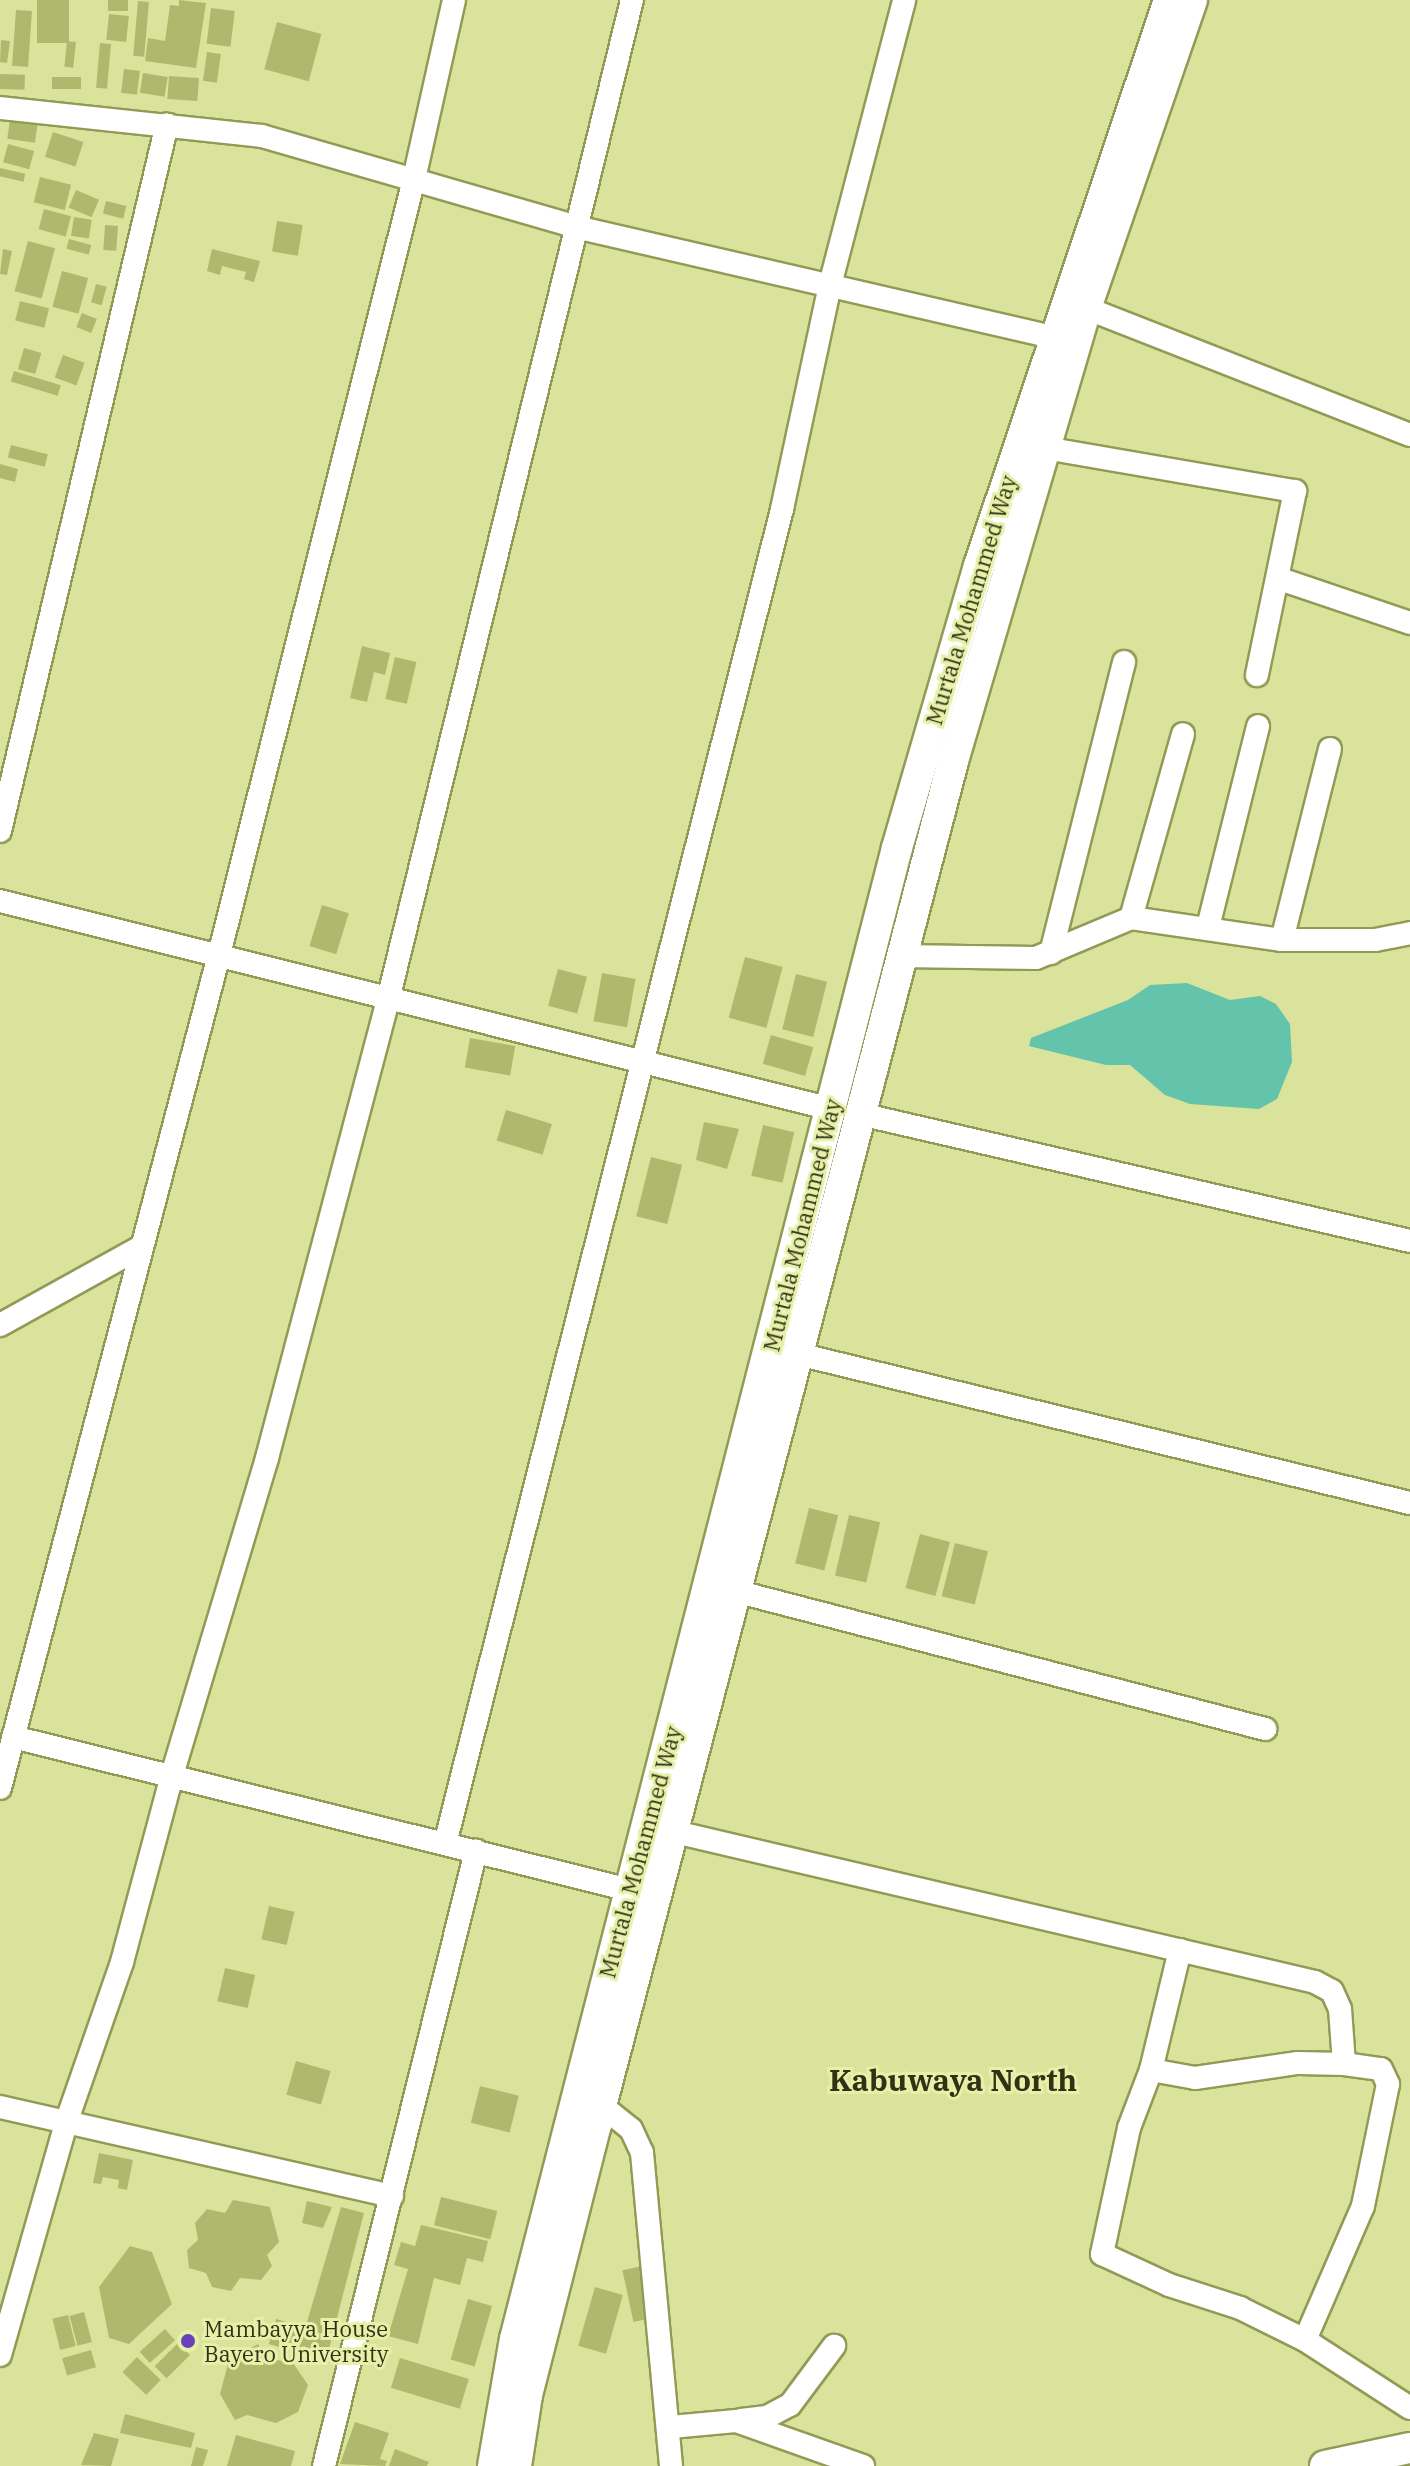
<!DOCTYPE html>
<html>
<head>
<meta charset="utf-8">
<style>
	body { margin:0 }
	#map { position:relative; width:1410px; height:2466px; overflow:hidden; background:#d9e39b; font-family:"IBM Plex Serif",serif }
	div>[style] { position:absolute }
	.water>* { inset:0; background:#63c4ab }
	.building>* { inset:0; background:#afb96e; transform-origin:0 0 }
	.roads { filter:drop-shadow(2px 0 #929a55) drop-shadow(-2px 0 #929a55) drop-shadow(0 2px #929a55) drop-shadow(0 -2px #929a55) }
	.street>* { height:22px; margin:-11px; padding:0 11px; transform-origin:11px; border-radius:11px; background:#fff }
	.secondary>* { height:30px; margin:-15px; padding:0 15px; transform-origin:15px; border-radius:15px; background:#fff }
	.dots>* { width:22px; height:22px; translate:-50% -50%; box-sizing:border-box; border:4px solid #e6f0a8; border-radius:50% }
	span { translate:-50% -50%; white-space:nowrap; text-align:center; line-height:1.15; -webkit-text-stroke:6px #e6f0a8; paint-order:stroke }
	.street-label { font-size:22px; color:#2f3215 }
	.poi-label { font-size:22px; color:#2f3215 }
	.left { translate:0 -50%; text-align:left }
	.district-label { font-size:30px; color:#2f3215; font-weight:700 }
</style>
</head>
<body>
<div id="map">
	<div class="water">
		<div style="clip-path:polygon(1187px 983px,1230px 1000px,1260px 996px,1276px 1004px,1290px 1024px,1292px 1062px,1277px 1099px,1259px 1109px,1190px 1104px,1165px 1095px,1130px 1065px,1106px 1065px,1029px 1046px,1031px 1038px,1128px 1000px,1150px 985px)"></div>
	</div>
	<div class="building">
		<div style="left:37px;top:0;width:32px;height:43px"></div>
		<div style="left:108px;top:0;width:20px;height:11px"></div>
		<div style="clip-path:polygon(179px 0,206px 3px,196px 68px,145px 61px,148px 38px,165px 41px,170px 5px,179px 6px)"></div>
		<div style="left:138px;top:1px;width:11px;height:55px;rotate:5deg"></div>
		<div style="left:211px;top:8px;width:24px;height:36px;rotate:7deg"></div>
		<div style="left:16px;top:10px;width:16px;height:56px;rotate:4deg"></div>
		<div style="left:109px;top:14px;width:20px;height:26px;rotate:6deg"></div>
		<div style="left:277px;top:22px;width:46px;height:49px;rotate:15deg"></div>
		<div style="clip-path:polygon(1px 40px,10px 41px,7px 63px,0 62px)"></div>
		<div style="left:67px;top:41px;width:9px;height:26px;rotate:6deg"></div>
		<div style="left:100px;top:43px;width:11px;height:45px;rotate:5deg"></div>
		<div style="left:207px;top:52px;width:14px;height:29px;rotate:8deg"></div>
		<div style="left:124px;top:69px;width:16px;height:24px;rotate:7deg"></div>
		<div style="left:143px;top:73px;width:25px;height:20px;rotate:9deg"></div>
		<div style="left:0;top:74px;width:25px;height:15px;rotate:2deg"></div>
		<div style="left:169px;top:76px;width:30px;height:23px;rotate:4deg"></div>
		<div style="left:52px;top:77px;width:29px;height:12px"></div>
		<div style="left:10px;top:119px;width:28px;height:20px;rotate:8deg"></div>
		<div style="left:53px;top:132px;width:32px;height:26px;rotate:18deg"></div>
		<div style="left:8px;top:144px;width:27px;height:19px;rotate:15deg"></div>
		<div style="left:0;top:168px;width:26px;height:8px;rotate:13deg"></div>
		<div style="left:40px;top:177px;width:32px;height:26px;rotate:14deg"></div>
		<div style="left:76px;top:190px;width:25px;height:19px;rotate:23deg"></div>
		<div style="left:106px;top:201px;width:21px;height:13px;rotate:14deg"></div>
		<div style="left:44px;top:209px;width:28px;height:21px;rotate:15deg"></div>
		<div style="left:74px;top:217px;width:18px;height:19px;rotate:9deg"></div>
		<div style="left:277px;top:221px;width:26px;height:31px;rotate:9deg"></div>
		<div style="left:105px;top:225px;width:13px;height:25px;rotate:4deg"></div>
		<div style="left:69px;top:239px;width:23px;height:10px;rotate:15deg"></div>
		<div style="left:28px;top:241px;width:28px;height:52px;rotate:15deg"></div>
		<div style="clip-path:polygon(3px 249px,12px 251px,7px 275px,0 274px)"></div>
		<div style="clip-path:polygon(212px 249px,260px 261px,254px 282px,244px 279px,246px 272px,222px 266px,220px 275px,207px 271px)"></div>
		<div style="left:62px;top:271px;width:27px;height:37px;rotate:15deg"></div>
		<div style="left:96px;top:284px;width:11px;height:19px;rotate:15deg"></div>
		<div style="left:20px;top:301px;width:30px;height:20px;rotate:14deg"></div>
		<div style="left:82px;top:313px;width:16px;height:15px;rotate:22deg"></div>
		<div style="left:24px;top:348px;width:18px;height:22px;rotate:16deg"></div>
		<div style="left:63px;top:355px;width:23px;height:24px;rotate:20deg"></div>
		<div style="left:14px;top:371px;width:49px;height:11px;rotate:17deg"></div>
		<div style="left:11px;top:445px;width:38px;height:13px;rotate:14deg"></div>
		<div style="clip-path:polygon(0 464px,18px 469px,15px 482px,0 478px)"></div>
		<div style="clip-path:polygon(362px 646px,390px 653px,385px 675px,374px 672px,367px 702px,350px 698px)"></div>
		<div style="left:395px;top:657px;width:22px;height:43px;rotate:13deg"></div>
		<div style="left:322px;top:905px;width:28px;height:43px;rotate:17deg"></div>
		<div style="left:745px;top:957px;width:39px;height:63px;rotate:15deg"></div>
		<div style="left:558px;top:969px;width:30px;height:38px;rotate:15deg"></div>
		<div style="left:602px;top:973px;width:34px;height:49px;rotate:10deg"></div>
		<div style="left:796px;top:974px;width:32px;height:57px;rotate:14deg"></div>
		<div style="left:771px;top:1035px;width:44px;height:30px;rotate:16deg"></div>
		<div style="left:470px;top:1038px;width:46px;height:30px;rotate:10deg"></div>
		<div style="left:506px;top:1110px;width:48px;height:32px;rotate:17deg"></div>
		<div style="clip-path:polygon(704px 1122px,739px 1129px,727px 1169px,696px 1160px)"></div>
		<div style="left:763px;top:1125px;width:32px;height:52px;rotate:13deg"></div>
		<div style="left:651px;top:1157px;width:32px;height:61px;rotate:14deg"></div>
		<div style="left:809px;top:1508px;width:30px;height:57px;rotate:14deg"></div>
		<div style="left:849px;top:1515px;width:32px;height:62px;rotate:13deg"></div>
		<div style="left:920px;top:1534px;width:31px;height:56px;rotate:15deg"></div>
		<div style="left:955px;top:1543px;width:34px;height:55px;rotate:14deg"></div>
		<div style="left:269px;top:1906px;width:26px;height:34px;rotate:13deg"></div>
		<div style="left:225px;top:1968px;width:31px;height:34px;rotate:13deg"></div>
		<div style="left:296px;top:2061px;width:36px;height:35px;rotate:16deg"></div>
		<div style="left:480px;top:2086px;width:40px;height:38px;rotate:14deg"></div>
		<div style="clip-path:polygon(99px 2153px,133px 2160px,127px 2190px,118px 2188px,119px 2180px,103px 2177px,101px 2184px,93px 2183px)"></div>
		<div style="left:441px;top:2197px;width:58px;height:29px;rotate:14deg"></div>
		<div style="clip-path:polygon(233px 2200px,270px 2207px,279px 2242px,267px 2255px,272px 2266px,261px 2280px,240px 2278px,231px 2291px,212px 2287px,206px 2273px,189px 2268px,187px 2250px,198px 2240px,195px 2223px,207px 2209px,225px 2213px)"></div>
		<div style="clip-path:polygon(307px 2201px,332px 2207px,323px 2228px,302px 2223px)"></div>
		<div style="clip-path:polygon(341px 2207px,364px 2213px,327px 2357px,299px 2349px)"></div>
		<div style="clip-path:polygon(421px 2225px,488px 2241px,483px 2262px,467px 2258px,460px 2285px,434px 2278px,418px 2344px,388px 2336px,408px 2269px,394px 2265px,401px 2242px,415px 2246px)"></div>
		<div style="clip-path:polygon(130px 2246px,152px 2252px,172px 2304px,129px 2344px,109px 2338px,99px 2287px)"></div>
		<div style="left:642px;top:2266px;width:53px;height:20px;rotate:78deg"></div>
		<div style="left:595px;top:2287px;width:29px;height:61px;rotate:16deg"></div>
		<div style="left:468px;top:2299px;width:25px;height:63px;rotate:16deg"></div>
		<div style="left:84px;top:2312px;width:31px;height:15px;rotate:75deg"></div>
		<div style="left:68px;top:2315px;width:32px;height:16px;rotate:76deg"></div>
		<div style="left:276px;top:2319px;width:25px;height:26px;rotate:16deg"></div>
		<div style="left:165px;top:2329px;width:15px;height:34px;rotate:48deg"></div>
		<div style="left:178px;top:2343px;width:17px;height:33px;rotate:45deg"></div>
		<div style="clip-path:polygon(258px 2344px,266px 2358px,293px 2363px,308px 2385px,298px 2412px,276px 2423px,247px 2415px,235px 2420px,220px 2394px,229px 2360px)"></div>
		<div style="left:91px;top:2350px;width:18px;height:30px;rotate:74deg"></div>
		<div style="left:137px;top:2357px;width:33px;height:21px;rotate:44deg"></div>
		<div style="left:400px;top:2358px;width:72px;height:31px;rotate:17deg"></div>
		<div style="clip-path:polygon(125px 2414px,195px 2433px,191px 2448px,120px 2433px)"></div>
		<div style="clip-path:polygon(355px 2422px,389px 2433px,380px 2459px,387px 2461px,385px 2466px,340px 2464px)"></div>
		<div style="clip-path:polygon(94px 2433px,119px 2439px,111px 2466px,81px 2465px)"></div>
		<div style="clip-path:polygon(236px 2435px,295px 2451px,291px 2466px,227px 2466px)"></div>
		<div style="clip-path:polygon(196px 2447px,208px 2450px,203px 2466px,191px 2466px)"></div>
		<div style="clip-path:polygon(395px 2449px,429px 2462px,427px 2466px,389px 2466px)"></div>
	</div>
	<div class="roads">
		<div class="street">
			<div style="left:0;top:108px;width:263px;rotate:6.1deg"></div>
			<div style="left:262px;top:136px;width:331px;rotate:16.1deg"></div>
			<div style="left:580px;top:228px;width:486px;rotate:13deg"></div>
			<div style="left:1086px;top:308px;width:348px;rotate:21.4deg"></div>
			<div style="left:1045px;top:448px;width:254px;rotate:9.8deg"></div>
			<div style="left:1295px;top:491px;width:188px;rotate:101.7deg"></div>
			<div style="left:1280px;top:579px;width:137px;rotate:18.7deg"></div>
			<div style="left:0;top:831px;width:726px;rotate:-76.71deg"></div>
			<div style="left:0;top:901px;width:858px;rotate:14.04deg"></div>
			<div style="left:1131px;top:918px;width:191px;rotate:-74.2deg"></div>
			<div style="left:1208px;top:927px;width:207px;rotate:-76deg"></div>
			<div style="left:1282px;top:940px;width:197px;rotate:-75.9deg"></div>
			<div style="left:1051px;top:953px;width:300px;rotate:-75.9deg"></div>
			<div style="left:901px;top:956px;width:135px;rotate:0.8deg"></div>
			<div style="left:1036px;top:958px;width:103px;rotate:-22.8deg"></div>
			<div style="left:1131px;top:918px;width:153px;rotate:8.3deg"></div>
			<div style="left:1282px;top:940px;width:93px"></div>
			<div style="left:1375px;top:940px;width:36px;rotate:-11deg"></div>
			<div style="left:860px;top:1114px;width:564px;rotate:13deg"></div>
			<div style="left:0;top:1325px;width:161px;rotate:-29deg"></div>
			<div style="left:794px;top:1353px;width:634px;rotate:13.69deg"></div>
			<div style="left:735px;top:1591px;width:548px;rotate:14.59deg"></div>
			<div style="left:13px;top:1737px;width:636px;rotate:13.93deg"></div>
			<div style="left:0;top:1788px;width:861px;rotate:-75.27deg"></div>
			<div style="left:219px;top:955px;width:800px;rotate:-75.89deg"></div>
			<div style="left:414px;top:179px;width:183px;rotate:-77.4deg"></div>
			<div style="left:675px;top:1832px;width:657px;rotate:13.19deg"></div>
			<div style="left:1315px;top:1982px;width:19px;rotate:28deg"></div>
			<div style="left:1332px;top:1991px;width:20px;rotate:66deg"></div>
			<div style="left:1340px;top:2009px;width:55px;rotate:85.8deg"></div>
			<div style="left:1344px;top:2064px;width:37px;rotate:8deg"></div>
			<div style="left:1381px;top:2069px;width:17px;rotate:65deg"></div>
			<div style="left:1388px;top:2084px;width:125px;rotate:101.6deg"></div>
			<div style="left:1363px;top:2206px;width:146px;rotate:113.4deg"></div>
			<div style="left:1305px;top:2340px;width:125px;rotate:32.9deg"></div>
			<div style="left:445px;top:1844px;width:1377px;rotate:-75.83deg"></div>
			<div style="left:782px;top:509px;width:229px;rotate:-77.9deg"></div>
			<div style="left:830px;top:285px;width:294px;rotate:-75.4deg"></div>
			<div style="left:1180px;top:1950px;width:123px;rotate:103.6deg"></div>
			<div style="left:1151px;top:2070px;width:62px;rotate:110.8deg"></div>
			<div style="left:1129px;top:2128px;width:129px;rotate:102.1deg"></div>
			<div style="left:1102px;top:2254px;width:74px;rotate:24.8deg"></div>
			<div style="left:1169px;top:2285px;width:75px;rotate:17.9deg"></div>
			<div style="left:1240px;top:2308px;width:72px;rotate:26.2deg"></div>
			<div style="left:1151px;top:2070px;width:45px;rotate:10.3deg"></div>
			<div style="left:1195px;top:2078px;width:104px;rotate:-8.3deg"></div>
			<div style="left:1298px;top:2063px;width:46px;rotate:1.2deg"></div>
			<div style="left:601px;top:2105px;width:38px;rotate:39deg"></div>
			<div style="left:631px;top:2129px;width:26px;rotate:65deg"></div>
			<div style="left:642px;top:2153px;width:314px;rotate:84.7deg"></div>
			<div style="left:0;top:2107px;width:402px;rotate:12.8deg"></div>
			<div style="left:0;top:2355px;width:241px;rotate:-74.1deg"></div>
			<div style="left:66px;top:2123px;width:170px;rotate:-70.8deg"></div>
			<div style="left:122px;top:1962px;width:194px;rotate:-75deg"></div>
			<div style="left:172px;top:1775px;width:331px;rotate:-73.3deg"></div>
			<div style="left:267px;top:1458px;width:474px;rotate:-75.2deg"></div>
			<div style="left:388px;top:1000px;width:1029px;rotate:-76.29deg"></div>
			<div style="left:741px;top:2420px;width:26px;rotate:-7deg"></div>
			<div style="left:767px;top:2417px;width:26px;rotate:-28deg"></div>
			<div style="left:790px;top:2405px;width:74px;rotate:-53.3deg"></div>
			<div style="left:671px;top:2427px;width:65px;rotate:-5.3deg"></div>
			<div style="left:736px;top:2421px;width:135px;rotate:19.5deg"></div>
			<div style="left:324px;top:2466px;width:634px;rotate:-76.12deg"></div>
		</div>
		<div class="secondary">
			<div style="left:493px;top:2466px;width:129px;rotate:-80.2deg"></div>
			<div style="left:515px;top:2339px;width:1539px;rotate:-75.63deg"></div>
			<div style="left:897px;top:848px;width:294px;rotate:-73.8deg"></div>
			<div style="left:979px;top:566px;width:597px;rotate:-71.44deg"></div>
			<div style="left:516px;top:2466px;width:72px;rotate:-81.2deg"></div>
			<div style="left:527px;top:2395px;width:279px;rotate:-75.7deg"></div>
			<div style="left:596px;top:2125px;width:1410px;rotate:-75.33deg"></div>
			<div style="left:953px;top:761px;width:472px;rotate:-73.6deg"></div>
			<div style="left:1086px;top:308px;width:326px;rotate:-71deg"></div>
			<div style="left:1325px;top:2466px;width:87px;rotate:-12deg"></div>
		</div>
	</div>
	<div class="dots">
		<div style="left:188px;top:2341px;background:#6b41b9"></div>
	</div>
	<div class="street-label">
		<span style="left:971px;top:600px;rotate:-73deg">Murtala Mohammed Way</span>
		<span style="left:802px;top:1225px;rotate:-76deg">Murtala Mohammed Way</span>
		<span style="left:640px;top:1852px;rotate:-75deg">Murtala Mohammed Way</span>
	</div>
	<div class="poi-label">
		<span class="left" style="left:204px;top:2341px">Mambayya House<br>Bayero University</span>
	</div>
	<div class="district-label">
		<span style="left:953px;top:2080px">Kabuwaya North</span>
	</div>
</div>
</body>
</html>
